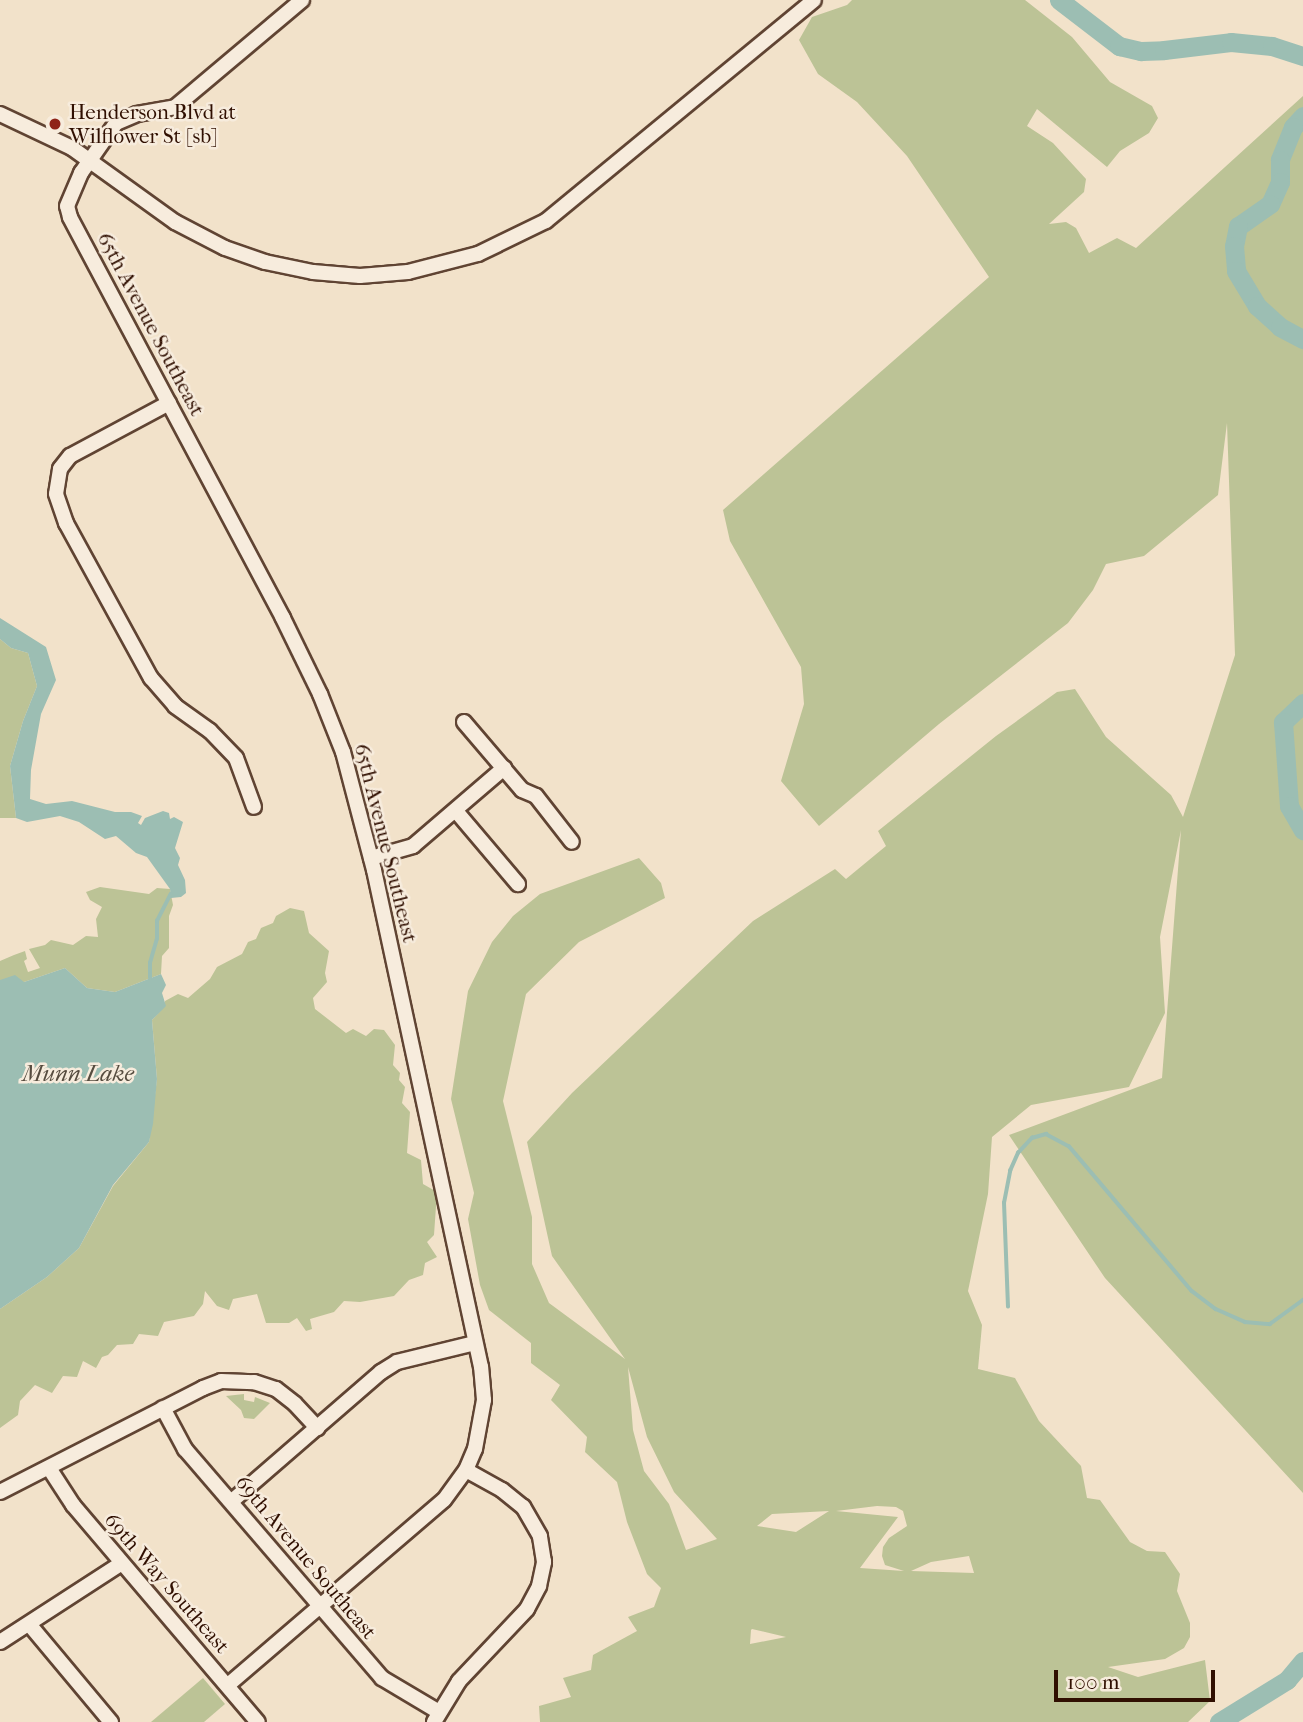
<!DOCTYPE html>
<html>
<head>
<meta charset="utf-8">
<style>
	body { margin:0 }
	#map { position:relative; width:1303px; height:1722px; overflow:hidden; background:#f2e2ca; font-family:"IM FELL French Canon",serif }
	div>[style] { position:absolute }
	.green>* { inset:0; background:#bcc396 }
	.water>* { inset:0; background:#9cbeb3 }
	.stream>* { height:3.5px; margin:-1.75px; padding:0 1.75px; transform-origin:1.75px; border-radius:1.75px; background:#9cbeb3 }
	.river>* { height:19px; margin:-9.5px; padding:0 9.5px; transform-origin:9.5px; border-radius:9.5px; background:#9cbeb3 }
	.roads { filter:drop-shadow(2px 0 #604433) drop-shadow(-2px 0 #604433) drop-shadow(0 2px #604433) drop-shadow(0 -2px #604433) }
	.minor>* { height:14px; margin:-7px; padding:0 7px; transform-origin:7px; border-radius:7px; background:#f7ecdd }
	.dots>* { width:19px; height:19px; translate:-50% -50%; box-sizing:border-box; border:4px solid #f7ecdd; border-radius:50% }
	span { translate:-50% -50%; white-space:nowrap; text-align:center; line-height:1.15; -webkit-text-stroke:5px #f7ecdd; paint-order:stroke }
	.poi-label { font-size:21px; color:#300f01 }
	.left { translate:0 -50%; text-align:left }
	.street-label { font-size:21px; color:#300f01 }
	.water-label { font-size:23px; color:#564c3f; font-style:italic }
	.scale { position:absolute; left:1054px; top:1670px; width:161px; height:32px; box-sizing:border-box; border:4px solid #300f01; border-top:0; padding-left:9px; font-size:21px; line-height:24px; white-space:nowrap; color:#300f01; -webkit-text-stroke:5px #f7ecdd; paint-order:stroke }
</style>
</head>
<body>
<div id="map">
	<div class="green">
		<div style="clip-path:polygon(evenodd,852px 0,1025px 0,1072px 37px,1110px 82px,1152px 106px,1158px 118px,1149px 133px,1120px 151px,1107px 167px,1037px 109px,1027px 126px,1053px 143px,1086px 179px,1084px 192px,1049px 224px,1066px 222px,1076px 228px,1089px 253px,1117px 238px,1136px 248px,1303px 96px,1303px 1493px,1105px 1278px,1009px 1135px,1162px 1078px,1181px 830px,1160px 937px,1165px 1013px,1129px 1087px,1031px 1105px,992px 1137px,988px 1194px,968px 1291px,982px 1325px,978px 1369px,1015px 1378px,1039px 1421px,1081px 1466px,1087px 1498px,1100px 1500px,1130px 1542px,1147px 1551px,1165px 1552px,1180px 1574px,1177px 1591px,1190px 1623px,1190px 1637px,1184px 1648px,1165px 1659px,1108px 1667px,1138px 1677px,1205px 1660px,1210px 1701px,1188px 1722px,540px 1722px,539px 1706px,571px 1697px,563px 1678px,591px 1670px,593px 1655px,637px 1631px,628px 1617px,654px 1607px,661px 1588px,647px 1574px,627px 1522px,617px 1482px,585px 1452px,587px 1437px,551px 1400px,560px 1385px,531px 1363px,531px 1343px,489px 1310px,480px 1285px,468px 1219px,474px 1193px,451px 1099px,468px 991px,492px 942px,513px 916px,540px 894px,639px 858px,661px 883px,665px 898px,579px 942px,526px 994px,503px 1101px,532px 1217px,532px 1264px,549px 1303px,625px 1359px,552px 1256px,527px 1142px,572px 1093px,753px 921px,835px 869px,846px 879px,886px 846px,878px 831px,996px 736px,1057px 692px,1075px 689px,1106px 737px,1171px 795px,1183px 817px,1235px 655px,1227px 423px,1218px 495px,1144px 556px,1106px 564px,1093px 590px,1068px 623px,939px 724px,819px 826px,781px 781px,804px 704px,801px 667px,730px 541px,723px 510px,989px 277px,907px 156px,857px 102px,818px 74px,799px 40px,812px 17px,847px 5px,852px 0,628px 1367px,647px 1437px,674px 1492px,717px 1539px,686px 1550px,669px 1504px,644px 1471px,633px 1430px,628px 1367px,852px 0,877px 1506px,896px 1507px,903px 1511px,907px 1526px,889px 1538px,883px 1547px,882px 1556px,885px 1565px,904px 1571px,860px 1568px,898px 1517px,836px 1511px,877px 1506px,852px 0,829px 1511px,796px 1532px,757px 1526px,772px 1514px,829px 1511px,852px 0,969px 1556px,974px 1573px,911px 1571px,931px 1562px,969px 1556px,852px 0,751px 1630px,752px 1629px,786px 1637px,750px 1644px,751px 1630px)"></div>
		<div style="clip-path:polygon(0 639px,11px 648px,28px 653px,37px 686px,23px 721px,10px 766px,16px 818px,0 818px)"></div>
		<div style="clip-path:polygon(100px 887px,149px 894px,157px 888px,170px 889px,173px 905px,169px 916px,169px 948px,162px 956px,161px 974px,115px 992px,87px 988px,65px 968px,24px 982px,0 980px,0 961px,14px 955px,25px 951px,27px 959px,24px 961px,28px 972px,40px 968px,29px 949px,45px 945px,51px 940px,73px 945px,86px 936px,98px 937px,96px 919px,102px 907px,90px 900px,86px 892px)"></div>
		<div style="clip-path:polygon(290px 908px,304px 911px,309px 933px,329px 951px,325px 973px,327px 982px,313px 998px,315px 1009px,346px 1033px,353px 1029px,366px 1036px,374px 1029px,384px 1030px,395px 1045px,393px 1065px,400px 1073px,399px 1080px,405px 1087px,402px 1103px,410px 1112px,407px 1153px,421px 1160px,423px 1184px,437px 1192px,434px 1235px,427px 1242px,437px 1257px,425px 1263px,423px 1275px,409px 1280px,394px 1296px,360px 1302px,344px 1301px,334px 1312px,310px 1319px,312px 1329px,306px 1331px,297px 1318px,289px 1323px,266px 1323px,257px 1294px,233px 1299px,229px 1310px,217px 1306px,205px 1291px,203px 1304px,194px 1316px,164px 1322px,158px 1336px,139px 1334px,133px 1344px,117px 1345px,108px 1355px,102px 1357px,96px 1368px,83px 1361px,77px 1377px,63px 1376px,52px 1393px,35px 1385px,20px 1401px,18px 1415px,0 1428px,0 1309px,47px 1277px,79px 1248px,113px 1186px,149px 1142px,157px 1079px,152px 1020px,165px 1006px,165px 1001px,178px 994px,188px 998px,210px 979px,217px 967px,242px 954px,248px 942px,256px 939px,261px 928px,273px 923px,276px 916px)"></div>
		<div style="clip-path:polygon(244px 1394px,244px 1400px,254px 1402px,255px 1397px,270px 1403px,254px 1419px,244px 1418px,241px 1410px,226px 1396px)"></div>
		<div style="clip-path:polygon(203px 1678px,225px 1704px,204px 1722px,151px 1722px)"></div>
	</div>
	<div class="water">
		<div style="clip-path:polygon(0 618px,46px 647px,56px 680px,41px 714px,31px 770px,30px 799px,46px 804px,72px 801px,115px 812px,131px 812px,142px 816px,138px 823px,141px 825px,145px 818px,163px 811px,169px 813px,170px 819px,174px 817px,183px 822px,175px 848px,180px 858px,178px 865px,185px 880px,186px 893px,181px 897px,171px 898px,170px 889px,147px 857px,136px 853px,116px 836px,105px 839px,79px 822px,60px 816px,27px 822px,16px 818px,10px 766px,23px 721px,37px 686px,28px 653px,11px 648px,0 639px)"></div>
		<div style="clip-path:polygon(65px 968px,87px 988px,115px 992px,161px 974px,166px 985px,162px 993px,166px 1006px,152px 1020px,157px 1079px,153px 1124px,149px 1142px,113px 1185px,79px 1248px,47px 1277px,0 1309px,0 980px,15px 975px,24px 982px)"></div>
	</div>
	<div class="stream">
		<div style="left:150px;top:978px;width:15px;rotate:-90deg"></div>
		<div style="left:150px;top:963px;width:25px;rotate:-74deg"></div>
		<div style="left:157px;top:939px;width:18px;rotate:-90deg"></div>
		<div style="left:157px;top:921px;width:30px;rotate:-63deg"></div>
		<div style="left:1008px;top:1307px;width:104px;rotate:-92.2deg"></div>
		<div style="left:1004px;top:1203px;width:33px;rotate:-79deg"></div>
		<div style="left:1010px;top:1171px;width:20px;rotate:-66deg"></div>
		<div style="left:1018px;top:1153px;width:21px;rotate:-47deg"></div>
		<div style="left:1032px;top:1138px;width:15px;rotate:-16deg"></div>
		<div style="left:1046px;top:1134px;width:26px;rotate:28deg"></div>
		<div style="left:1069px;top:1146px;width:190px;rotate:49.7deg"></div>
		<div style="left:1192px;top:1291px;width:30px;rotate:37deg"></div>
		<div style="left:1216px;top:1309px;width:32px;rotate:24deg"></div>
		<div style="left:1245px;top:1322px;width:25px;rotate:5deg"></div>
		<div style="left:1270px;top:1324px;width:41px;rotate:-36deg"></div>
	</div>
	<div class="river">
		<div style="left:1059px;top:0;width:76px;rotate:37.5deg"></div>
		<div style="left:1119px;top:46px;width:23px;rotate:13deg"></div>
		<div style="left:1141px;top:51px;width:23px;rotate:-2deg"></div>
		<div style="left:1164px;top:50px;width:67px;rotate:-6.8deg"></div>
		<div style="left:1231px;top:42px;width:41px;rotate:5.6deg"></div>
		<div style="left:1272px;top:46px;width:33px;rotate:18deg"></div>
		<div style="left:1303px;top:116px;width:15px;rotate:132deg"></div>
		<div style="left:1293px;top:127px;width:35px;rotate:112deg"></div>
		<div style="left:1280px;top:160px;width:22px;rotate:90deg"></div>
		<div style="left:1280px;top:182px;width:24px;rotate:114deg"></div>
		<div style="left:1270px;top:204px;width:39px;rotate:145deg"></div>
		<div style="left:1238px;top:226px;width:20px;rotate:101deg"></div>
		<div style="left:1234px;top:246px;width:25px;rotate:85deg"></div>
		<div style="left:1236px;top:271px;width:41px;rotate:59deg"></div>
		<div style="left:1257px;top:306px;width:31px;rotate:42deg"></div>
		<div style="left:1280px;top:327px;width:26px;rotate:28deg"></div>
		<div style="left:1303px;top:703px;width:28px;rotate:136deg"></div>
		<div style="left:1283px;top:722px;width:84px;rotate:85.9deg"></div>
		<div style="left:1289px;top:806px;width:28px;rotate:60deg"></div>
		<div style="left:1219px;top:1722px;width:80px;rotate:-31.7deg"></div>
		<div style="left:1287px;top:1680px;width:25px;rotate:-50deg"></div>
	</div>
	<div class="roads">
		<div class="minor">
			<div style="left:0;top:114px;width:80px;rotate:25.3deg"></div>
			<div style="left:72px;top:148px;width:127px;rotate:35.7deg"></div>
			<div style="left:175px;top:222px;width:56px;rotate:27.5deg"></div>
			<div style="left:225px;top:248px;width:42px;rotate:19.3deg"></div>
			<div style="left:265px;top:262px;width:49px;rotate:11.8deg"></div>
			<div style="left:313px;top:272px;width:47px;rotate:4.9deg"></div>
			<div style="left:360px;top:276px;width:48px;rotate:-4.8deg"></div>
			<div style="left:408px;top:272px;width:72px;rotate:-14.4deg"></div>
			<div style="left:478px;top:254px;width:76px;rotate:-25.9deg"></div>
			<div style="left:546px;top:221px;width:347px;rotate:-39.5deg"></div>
			<div style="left:169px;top:403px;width:112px;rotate:151.8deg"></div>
			<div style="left:70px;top:456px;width:16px;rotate:128deg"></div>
			<div style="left:60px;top:469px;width:25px;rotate:99deg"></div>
			<div style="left:56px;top:494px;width:31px;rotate:71deg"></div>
			<div style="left:66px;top:523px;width:177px;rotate:61.3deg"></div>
			<div style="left:151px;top:678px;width:37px;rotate:49deg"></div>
			<div style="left:175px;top:706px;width:43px;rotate:35.5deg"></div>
			<div style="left:210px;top:731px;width:37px;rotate:46deg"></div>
			<div style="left:236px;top:758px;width:52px;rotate:69.8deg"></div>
			<div style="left:464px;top:722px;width:89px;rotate:49.5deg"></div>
			<div style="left:522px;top:790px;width:15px;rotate:23deg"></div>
			<div style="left:536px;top:796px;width:58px;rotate:52deg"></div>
			<div style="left:456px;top:811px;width:96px;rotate:49.7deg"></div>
			<div style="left:371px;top:858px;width:44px;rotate:-15.9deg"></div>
			<div style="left:413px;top:846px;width:120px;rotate:-40.6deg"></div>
			<div style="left:163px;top:1408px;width:47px;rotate:61.8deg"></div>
			<div style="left:185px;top:1449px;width:302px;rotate:49.3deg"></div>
			<div style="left:382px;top:1678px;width:66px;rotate:30.8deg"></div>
			<div style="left:49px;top:1468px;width:44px;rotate:57deg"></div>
			<div style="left:73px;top:1505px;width:285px;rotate:49.6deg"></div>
			<div style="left:0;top:1492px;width:228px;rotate:-27.1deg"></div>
			<div style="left:203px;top:1388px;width:19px;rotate:-21deg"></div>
			<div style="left:221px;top:1381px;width:33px;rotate:2deg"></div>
			<div style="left:254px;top:1382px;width:23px;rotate:18deg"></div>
			<div style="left:276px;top:1389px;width:24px;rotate:38deg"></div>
			<div style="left:295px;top:1404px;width:33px;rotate:47deg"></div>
			<div style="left:232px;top:1501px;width:197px;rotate:-40.9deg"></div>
			<div style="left:381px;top:1372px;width:19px;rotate:-32deg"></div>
			<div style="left:397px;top:1362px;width:80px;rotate:-13.7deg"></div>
			<div style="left:29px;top:1624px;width:128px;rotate:50.1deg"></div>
			<div style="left:0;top:1642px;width:145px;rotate:-32.9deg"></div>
			<div style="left:228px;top:1685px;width:284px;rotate:-40.6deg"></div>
			<div style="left:444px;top:1500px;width:37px;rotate:-54deg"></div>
			<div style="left:466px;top:1470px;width:23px;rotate:-67deg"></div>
			<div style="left:475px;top:1449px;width:50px;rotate:-79.6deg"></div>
			<div style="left:484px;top:1400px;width:33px;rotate:-95deg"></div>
			<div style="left:481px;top:1367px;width:508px;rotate:-102.15deg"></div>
			<div style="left:374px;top:870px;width:122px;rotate:-104.7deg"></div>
			<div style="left:343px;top:752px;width:62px;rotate:-111.6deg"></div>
			<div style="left:320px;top:694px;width:85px;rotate:-116deg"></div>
			<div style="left:283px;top:618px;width:454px;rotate:-118deg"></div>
			<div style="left:70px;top:217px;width:11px;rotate:-105deg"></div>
			<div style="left:67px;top:206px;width:36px;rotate:-67deg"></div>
			<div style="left:81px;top:173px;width:61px;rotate:-55deg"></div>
			<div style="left:116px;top:123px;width:23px;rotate:-23deg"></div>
			<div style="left:137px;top:114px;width:39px;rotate:-10deg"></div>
			<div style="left:175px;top:107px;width:166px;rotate:-40.1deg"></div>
			<div style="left:434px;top:1722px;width:48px;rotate:-58.6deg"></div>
			<div style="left:459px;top:1681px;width:99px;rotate:-46.6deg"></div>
			<div style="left:527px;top:1609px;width:26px;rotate:-62deg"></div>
			<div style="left:539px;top:1586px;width:25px;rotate:-78deg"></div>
			<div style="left:544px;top:1562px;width:26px;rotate:-99deg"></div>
			<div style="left:540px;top:1536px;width:34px;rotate:-120deg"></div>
			<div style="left:523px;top:1507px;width:27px;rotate:-141deg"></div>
			<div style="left:502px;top:1490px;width:41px;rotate:-150.9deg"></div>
		</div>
	</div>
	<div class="dots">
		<div style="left:55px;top:124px;background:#8f2418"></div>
	</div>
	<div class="poi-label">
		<span class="left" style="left:69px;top:124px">Henderson Blvd at<br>Wilflower St [sb]</span>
	</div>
	<div class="street-label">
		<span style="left:151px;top:324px;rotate:62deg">65th Avenue Southeast</span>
		<span style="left:386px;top:843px;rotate:76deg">65th Avenue Southeast</span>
		<span style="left:306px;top:1557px;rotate:50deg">69th Avenue Southeast</span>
		<span style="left:167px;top:1583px;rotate:49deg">69th Way Southeast</span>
	</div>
	<div class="water-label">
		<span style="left:78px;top:1074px">Munn Lake</span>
	</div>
	<div class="scale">100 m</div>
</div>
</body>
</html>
